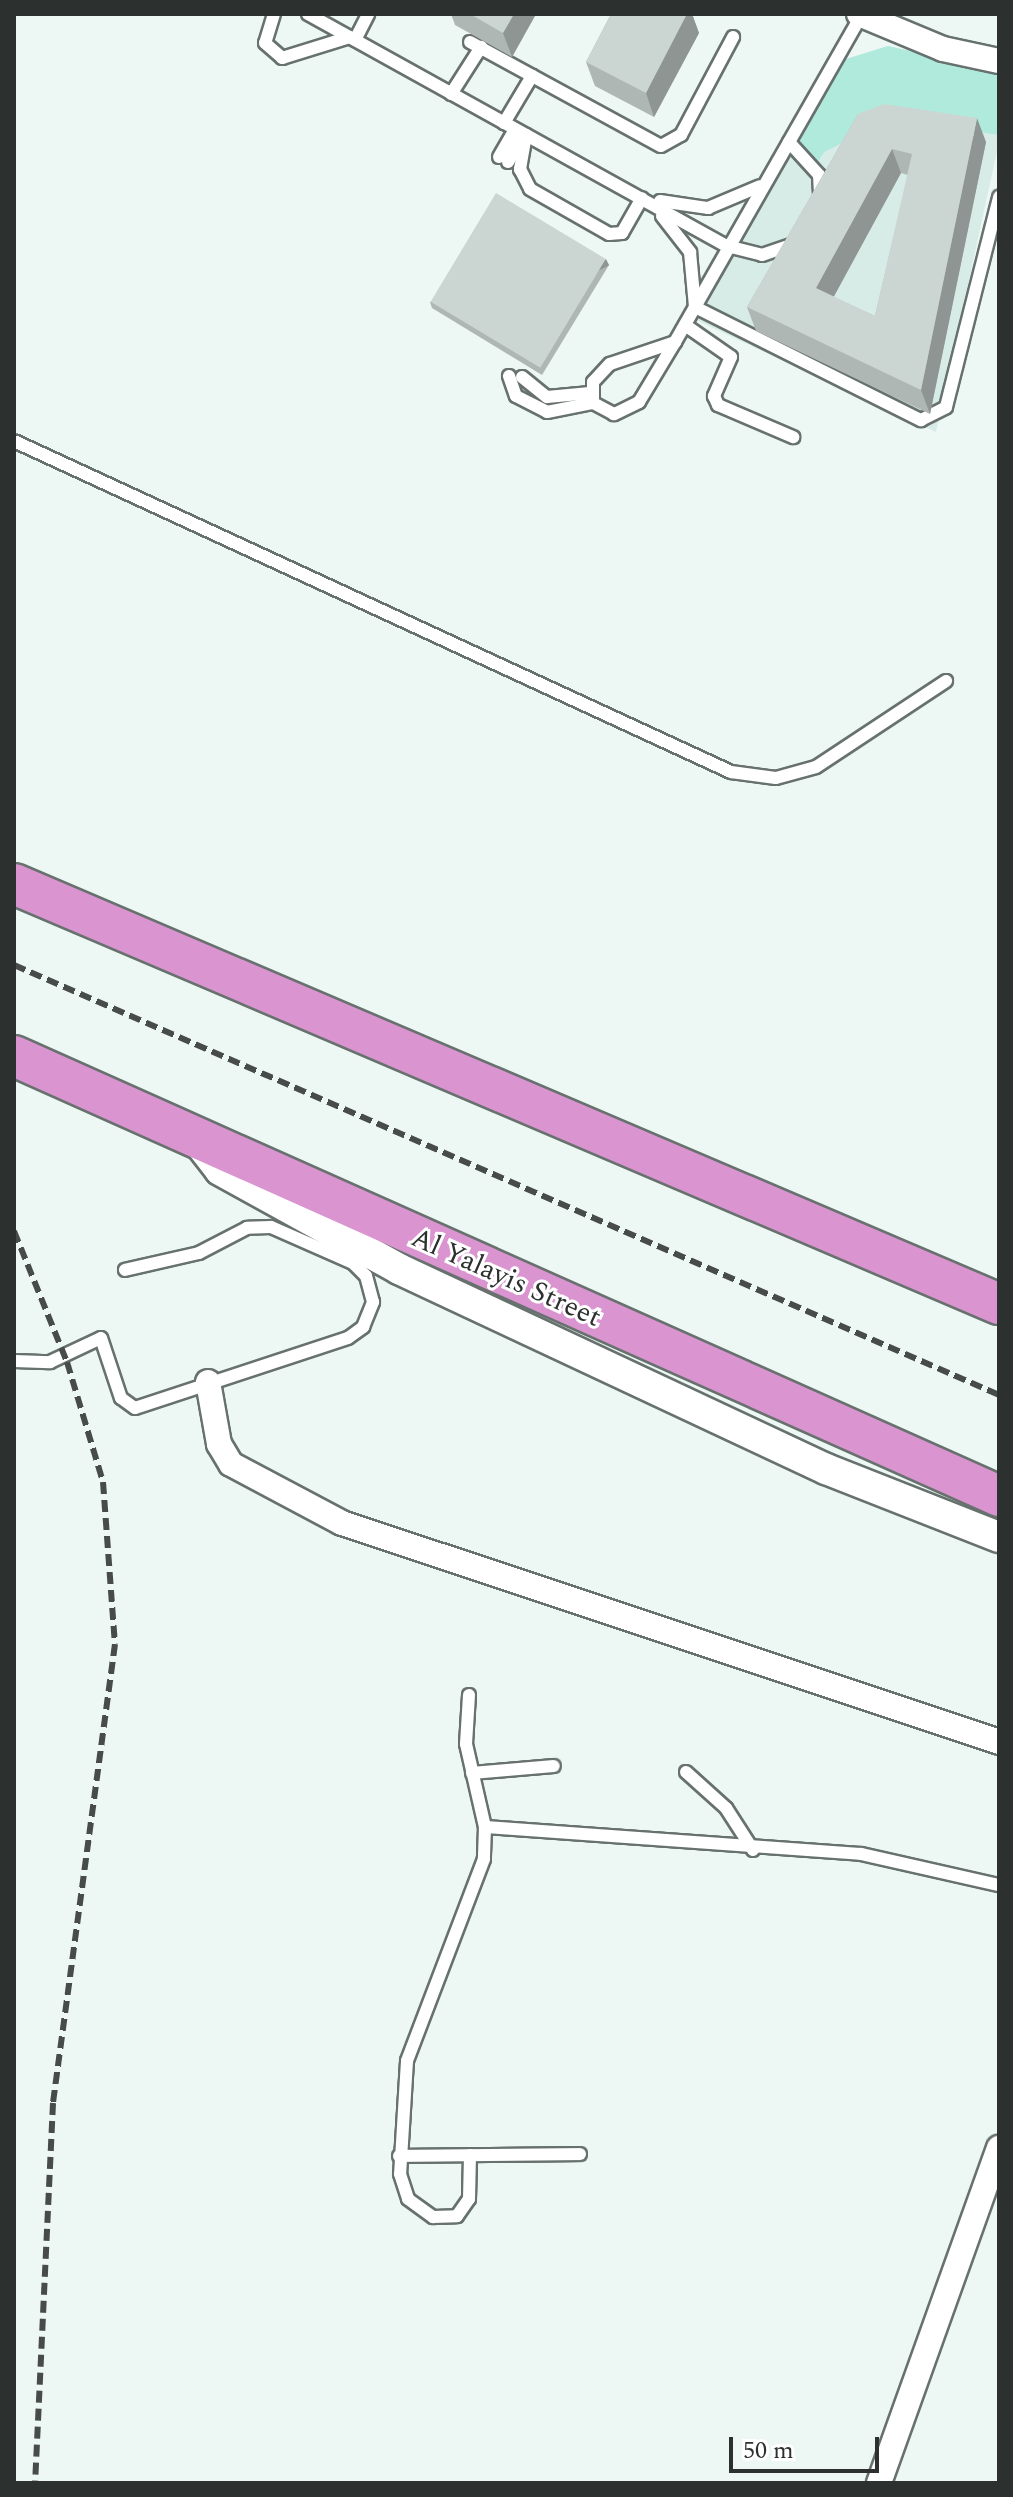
<!DOCTYPE html>
<html>
<head>
<meta charset="utf-8">
<style>
	body { margin:0 }
	#map { position:relative; width:1013px; height:2497px; overflow:hidden; background:#edf7f4; font-family:Spectral,serif }
	div>[style] { position:absolute }
	.built>* { inset:0; background:#d8ece7 }
	.green>* { inset:0; background:#b0eadc }
	.roads { filter:drop-shadow(2px 0 #67716e) drop-shadow(-2px 0 #67716e) drop-shadow(0 2px #67716e) drop-shadow(0 -2px #67716e) }
	.service>* { height:12px; margin:-6px; padding:0 6px; transform-origin:6px; border-radius:6px; background:#fff }
	.minor>* { height:24px; margin:-12px; padding:0 12px; transform-origin:12px; border-radius:12px; background:#fff }
	.tertiary>* { height:30px; margin:-15px; padding:0 15px; transform-origin:15px; border-radius:15px; background:#fff }
	.trunk>* { height:40px; margin:-20px; padding:0 20px; transform-origin:20px; border-radius:20px; background:#da94d0 }
	.rail>* { height:6px; margin-top:-3px; transform-origin:0; background:repeating-linear-gradient(90deg,#474b4a 0 12px,transparent 0 18px) }
	.wall>* { inset:0; background:#afb7b5 }
	.shaded-wall>* { inset:0; background:#8e9593; transform-origin:0 0 }
	.building>* { inset:0; background:#cbd5d2; transform-origin:0 0 }
	span { translate:-50% -50%; white-space:nowrap; text-align:center; line-height:1.15; -webkit-text-stroke:6px #fff; paint-order:stroke }
	.street-label { font-size:28px; color:#2c302f }
	.frame { position:absolute; inset:0; border:16px solid #2c302f; pointer-events:none }
	.scale { position:absolute; left:729px; top:2437px; width:150px; height:36px; box-sizing:border-box; border:4px solid #2c302f; border-top:0; padding-left:10px; font-size:24px; line-height:28px; white-space:nowrap; color:#2c302f; -webkit-text-stroke:6px #fff; paint-order:stroke }
</style>
</head>
<body>
<div id="map">
	<div class="built">
		<div style="clip-path:polygon(888px 46px,999px 71px,999px 142px,936px 432px,694px 319px,843px 60px)"></div>
	</div>
	<div class="green">
		<div style="clip-path:polygon(888px 46px,999px 71px,999px 135px,891px 119px,824px 152px,815px 167px,796px 146px,830px 82px,843px 60px)"></div>
	</div>
	<div class="roads">
		<div class="service">
			<div style="left:274px;top:14px;width:30px;rotate:107deg"></div>
			<div style="left:265px;top:43px;width:23px;rotate:41deg"></div>
			<div style="left:282px;top:58px;width:71px;rotate:-17.2deg"></div>
			<div style="left:308px;top:14px;width:479px;rotate:29deg"></div>
			<div style="left:727px;top:246px;width:36px;rotate:14deg"></div>
			<div style="left:762px;top:255px;width:31px;rotate:-19deg"></div>
			<div style="left:355px;top:40px;width:29px;rotate:-63deg"></div>
			<div style="left:470px;top:42px;width:217px;rotate:28.6deg"></div>
			<div style="left:661px;top:146px;width:23px;rotate:-29deg"></div>
			<div style="left:681px;top:135px;width:111px;rotate:-62deg"></div>
			<div style="left:451px;top:94px;width:56px;rotate:-57.4deg"></div>
			<div style="left:504px;top:123px;width:55px;rotate:-59.2deg"></div>
			<div style="left:526px;top:135px;width:35px;rotate:100deg"></div>
			<div style="left:520px;top:169px;width:22px;rotate:63deg"></div>
			<div style="left:530px;top:189px;width:91px;rotate:29.7deg"></div>
			<div style="left:609px;top:234px;width:13px;rotate:-4deg"></div>
			<div style="left:622px;top:233px;width:40px;rotate:-60.3deg"></div>
			<div style="left:789px;top:142px;width:45px;rotate:47.7deg"></div>
			<div style="left:819px;top:175px;width:19px;rotate:87deg"></div>
			<div style="left:499px;top:157px;width:32px;rotate:-60deg"></div>
			<div style="left:508px;top:162px;width:25px;rotate:-61deg"></div>
			<div style="left:660px;top:201px;width:49px;rotate:8.3deg"></div>
			<div style="left:708px;top:208px;width:56px;rotate:-22.9deg"></div>
			<div style="left:662px;top:216px;width:46px;rotate:52.1deg"></div>
			<div style="left:690px;top:252px;width:55px;rotate:84.8deg"></div>
			<div style="left:695px;top:307px;width:253px;rotate:26.6deg"></div>
			<div style="left:921px;top:420px;width:28px;rotate:-27deg"></div>
			<div style="left:946px;top:407px;width:217px;rotate:-75.8deg"></div>
			<div style="left:685px;top:325px;width:56px;rotate:34.8deg"></div>
			<div style="left:731px;top:357px;width:43px;rotate:113.6deg"></div>
			<div style="left:714px;top:396px;width:10px;rotate:66deg"></div>
			<div style="left:718px;top:405px;width:82px;rotate:23.1deg"></div>
			<div style="left:675px;top:342px;width:375px;rotate:-60.3deg"></div>
			<div style="left:675px;top:342px;width:70px;rotate:121deg"></div>
			<div style="left:639px;top:402px;width:28px;rotate:154deg"></div>
			<div style="left:614px;top:414px;width:24px;rotate:-152deg"></div>
			<div style="left:593px;top:403px;width:21px;rotate:-90deg"></div>
			<div style="left:593px;top:382px;width:25px;rotate:-47deg"></div>
			<div style="left:610px;top:364px;width:69px;rotate:-18.7deg"></div>
			<div style="left:509px;top:376px;width:21px;rotate:71deg"></div>
			<div style="left:516px;top:396px;width:35px;rotate:27deg"></div>
			<div style="left:547px;top:412px;width:47px;rotate:-11.1deg"></div>
			<div style="left:522px;top:377px;width:32px;rotate:39deg"></div>
			<div style="left:547px;top:397px;width:43px;rotate:-5.3deg"></div>
			<div style="left:14px;top:441px;width:790px;rotate:24.78deg"></div>
			<div style="left:731px;top:772px;width:45px;rotate:7.6deg"></div>
			<div style="left:776px;top:778px;width:41px;rotate:-15.4deg"></div>
			<div style="left:816px;top:767px;width:156px;rotate:-33.5deg"></div>
			<div style="left:14px;top:1361px;width:36px;rotate:2deg"></div>
			<div style="left:50px;top:1362px;width:56px;rotate:-25.2deg"></div>
			<div style="left:101px;top:1338px;width:63px;rotate:71.6deg"></div>
			<div style="left:121px;top:1398px;width:17px;rotate:36deg"></div>
			<div style="left:135px;top:1408px;width:224px;rotate:-18.2deg"></div>
			<div style="left:348px;top:1338px;width:19px;rotate:-36deg"></div>
			<div style="left:363px;top:1327px;width:27px;rotate:-68deg"></div>
			<div style="left:373px;top:1302px;width:27px;rotate:-105deg"></div>
			<div style="left:366px;top:1276px;width:18px;rotate:-135deg"></div>
			<div style="left:353px;top:1263px;width:90px;rotate:-156.3deg"></div>
			<div style="left:271px;top:1227px;width:24px;rotate:178deg"></div>
			<div style="left:247px;top:1228px;width:54px;rotate:152.5deg"></div>
			<div style="left:199px;top:1253px;width:76px;rotate:167.1deg"></div>
			<div style="left:469px;top:1695px;width:49px;rotate:93.5deg"></div>
			<div style="left:466px;top:1744px;width:85px;rotate:77.1deg"></div>
			<div style="left:485px;top:1827px;width:32px;rotate:92deg"></div>
			<div style="left:484px;top:1859px;width:216px;rotate:110.9deg"></div>
			<div style="left:407px;top:2061px;width:113px;rotate:93.5deg"></div>
			<div style="left:400px;top:2174px;width:26px;rotate:72deg"></div>
			<div style="left:408px;top:2199px;width:31px;rotate:36deg"></div>
			<div style="left:433px;top:2217px;width:24px;rotate:-2deg"></div>
			<div style="left:457px;top:2216px;width:21px;rotate:-55deg"></div>
			<div style="left:469px;top:2199px;width:44px;rotate:-88.7deg"></div>
			<div style="left:686px;top:1772px;width:54px;rotate:42deg"></div>
			<div style="left:726px;top:1808px;width:50px;rotate:57.3deg"></div>
			<div style="left:472px;top:1773px;width:82px;rotate:-4.9deg"></div>
			<div style="left:485px;top:1827px;width:377px;rotate:4.1deg"></div>
			<div style="left:861px;top:1854px;width:141px;rotate:12.7deg"></div>
			<div style="left:399px;top:2156px;width:181px;rotate:-0.6deg"></div>
		</div>
		<div class="minor">
			<div style="left:859px;top:14px;width:91px;rotate:22.6deg"></div>
			<div style="left:943px;top:49px;width:57px;rotate:12.1deg"></div>
			<div style="left:208px;top:1382px;width:63px;rotate:79.9deg"></div>
			<div style="left:219px;top:1444px;width:23px;rotate:59deg"></div>
			<div style="left:231px;top:1464px;width:126px;rotate:28deg"></div>
			<div style="left:342px;top:1523px;width:693px;rotate:18.43deg"></div>
			<div style="left:879px;top:2483px;width:356px;rotate:-70.3deg"></div>
		</div>
		<div class="tertiary">
			<div style="left:196px;top:1139px;width:39px;rotate:52deg"></div>
			<div style="left:220px;top:1170px;width:205px;rotate:28.9deg"></div>
			<div style="left:399px;top:1269px;width:472px;rotate:25.1deg"></div>
			<div style="left:826px;top:1469px;width:186px;rotate:21.5deg"></div>
		</div>
		<div class="trunk">
			<div style="left:14px;top:884px;width:1071px;rotate:23.09deg"></div>
			<div style="left:14px;top:1056px;width:1079px;rotate:24.07deg"></div>
		</div>
	</div>
	<div class="rail">
		<div style="left:14px;top:965px;width:1075px;rotate:23.58deg"></div>
		<div style="left:14px;top:1231px;width:141px;rotate:68deg"></div>
		<div style="left:67px;top:1362px;width:125px;rotate:73.3deg"></div>
		<div style="left:103px;top:1482px;width:162px;rotate:85.8deg"></div>
		<div style="left:115px;top:1644px;width:463px;rotate:97.7deg"></div>
		<div style="left:53px;top:2103px;width:380px;rotate:92.7deg"></div>
	</div>
	<div class="wall">
		<div style="clip-path:polygon(451px 14px,536px 14px,512px 57px,455px 25px)"></div>
		<div style="clip-path:polygon(611px 14px,692px 14px,699px 33px,654px 117px,595px 86px,586px 62px)"></div>
		<div style="clip-path:polygon(evenodd,858px 114px,986px 142px,930px 414px,756px 331px,747px 307px,858px 114px,901px 173px,908px 175px,875px 316px,833px 297px,901px 173px)"></div>
		<div style="clip-path:polygon(609px 265px,542px 375px,432px 308px,430px 302px)"></div>
	</div>
	<div class="shaded-wall">
		<div style="clip-path:polygon(514px 14px,536px 14px,512px 57px,503px 33px)"></div>
		<div style="clip-path:polygon(682px 14px,692px 14px,699px 33px,654px 117px,646px 93px)"></div>
		<div style="clip-path:polygon(977px 118px,986px 142px,930px 414px,921px 390px)"></div>
		<div style="clip-path:polygon(892px 149px,901px 173px,825px 313px,816px 288px)"></div>
		<div style="left:606px;top:259px;width:7px;height:127px;rotate:63deg"></div>
	</div>
	<div class="building">
		<div style="clip-path:polygon(470px 14px,514px 14px,503px 33px)"></div>
		<div style="clip-path:polygon(611px 14px,687px 14px,646px 93px,586px 62px)"></div>
		<div style="clip-path:polygon(evenodd,884px 104px,977px 118px,921px 390px,747px 307px,858px 114px,884px 104px,892px 149px,912px 154px,875px 316px,816px 288px,892px 149px)"></div>
		<div style="left:496px;top:193px;width:128px;height:127px;rotate:31deg"></div>
	</div>
	<div class="street-label">
		<span style="left:506px;top:1278px;rotate:24deg">Al Yalayis Street</span>
	</div>
	<div class="frame"></div>
	<div class="scale">50 m</div>
</div>
</body>
</html>
